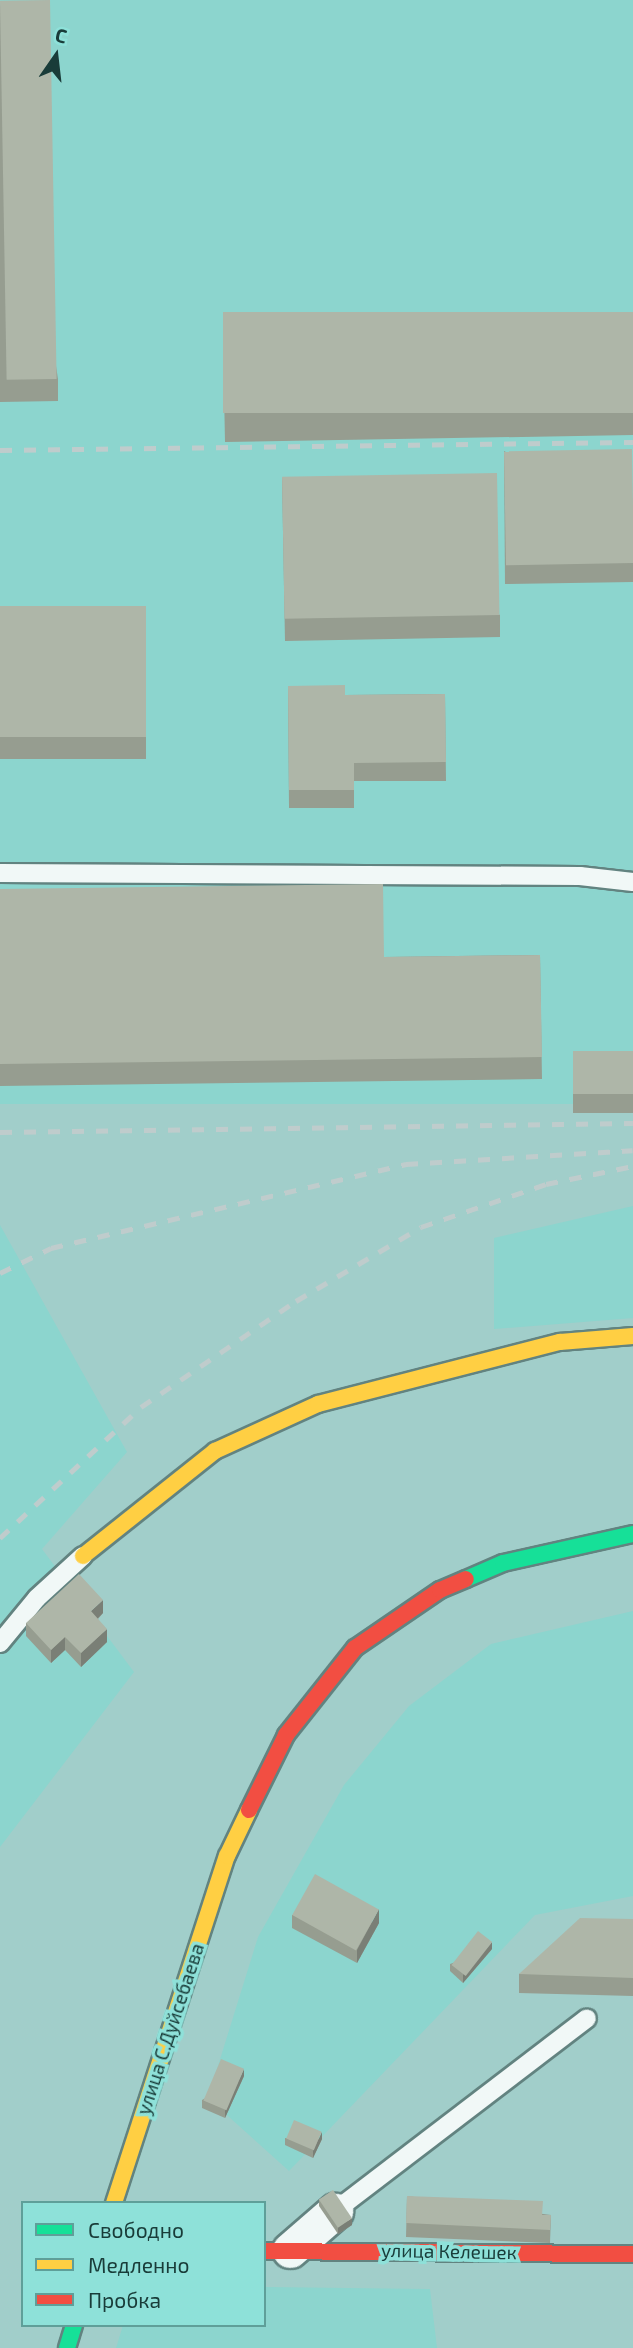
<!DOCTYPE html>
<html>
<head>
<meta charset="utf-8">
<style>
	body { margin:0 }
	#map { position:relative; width:633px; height:2348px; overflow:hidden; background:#a1ceca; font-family:"Exo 2",sans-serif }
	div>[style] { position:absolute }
	.built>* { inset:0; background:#8cd5ce; transform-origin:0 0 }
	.roads { filter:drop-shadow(2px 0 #628380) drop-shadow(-2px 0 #628380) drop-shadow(0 2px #628380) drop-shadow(0 -2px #628380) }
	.lane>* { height:18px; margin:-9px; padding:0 9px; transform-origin:9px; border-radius:9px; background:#f1f8f7 }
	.street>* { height:35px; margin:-17.5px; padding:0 17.5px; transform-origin:17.5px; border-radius:17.5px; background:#f1f8f7 }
	.fast>* { height:16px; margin:-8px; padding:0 8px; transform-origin:8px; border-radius:8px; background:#16e098 }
	.slow>* { height:16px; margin:-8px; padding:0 8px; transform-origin:8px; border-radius:8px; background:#ffcf43 }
	.jam>* { height:16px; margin:-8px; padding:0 8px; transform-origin:8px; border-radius:8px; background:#f24e42 }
	.rail>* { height:5px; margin-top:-2.5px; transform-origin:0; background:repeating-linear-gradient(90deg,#bfcccc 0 12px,transparent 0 24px) }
	.wall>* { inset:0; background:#969d90; transform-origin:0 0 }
	.shaded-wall>* { inset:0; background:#7a7f76 }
	.building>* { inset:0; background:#aeb6a8; transform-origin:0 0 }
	span { translate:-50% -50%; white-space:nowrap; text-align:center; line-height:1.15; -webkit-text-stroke:7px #8ee1d9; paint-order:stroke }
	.street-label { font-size:19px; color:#193c39 }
	.legend { position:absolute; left:21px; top:2201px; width:245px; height:126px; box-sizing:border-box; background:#8ee1d9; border:2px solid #5f9f99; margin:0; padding:9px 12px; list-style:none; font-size:21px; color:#193c39 }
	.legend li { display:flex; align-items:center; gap:14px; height:35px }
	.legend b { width:35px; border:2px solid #5f9f99 }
	.north { position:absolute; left:21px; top:21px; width:70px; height:70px; -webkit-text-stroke:5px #8ee1d9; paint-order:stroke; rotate:14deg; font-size:19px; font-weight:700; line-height:28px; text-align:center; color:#193c39 }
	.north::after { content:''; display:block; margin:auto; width:24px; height:32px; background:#193c39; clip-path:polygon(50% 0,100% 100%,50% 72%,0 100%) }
</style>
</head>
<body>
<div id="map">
	<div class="built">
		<div style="left:0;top:0;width:633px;height:1104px"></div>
		<div style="clip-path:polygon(633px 1206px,633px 1318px,494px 1329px,494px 1238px)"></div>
		<div style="clip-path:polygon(0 1225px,127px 1452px,42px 1549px,134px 1672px,0 1847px)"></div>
		<div style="clip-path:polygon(633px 1611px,633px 1896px,535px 1915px,289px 2171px,208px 2098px,258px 1937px,344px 1785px,409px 1706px,491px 1644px)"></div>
		<div style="clip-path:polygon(264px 2287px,430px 2289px,437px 2348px,116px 2348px,123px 2325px,264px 2325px)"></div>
	</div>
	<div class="roads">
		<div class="lane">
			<div style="left:0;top:873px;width:580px;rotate:0.3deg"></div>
			<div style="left:580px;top:876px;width:53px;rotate:6.5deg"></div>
			<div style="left:0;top:1643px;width:58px;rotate:-50.6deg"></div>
			<div style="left:37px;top:1598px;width:62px;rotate:-42.4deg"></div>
			<div style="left:335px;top:2211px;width:317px;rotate:-37.4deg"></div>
		</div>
		<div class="street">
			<div style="left:290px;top:2250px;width:60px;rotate:-40.9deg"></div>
		</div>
		<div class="fast">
			<div style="left:466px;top:1579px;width:40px;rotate:-23.4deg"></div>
			<div style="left:503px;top:1563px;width:133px;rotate:-12.6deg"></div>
			<div style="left:67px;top:2348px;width:24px;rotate:-73deg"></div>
		</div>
		<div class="slow">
			<div style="left:83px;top:1556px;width:169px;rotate:-38.5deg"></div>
			<div style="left:215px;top:1451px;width:113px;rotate:-24.5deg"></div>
			<div style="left:318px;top:1404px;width:250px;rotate:-14.4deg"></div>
			<div style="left:560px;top:1342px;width:73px;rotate:-4.7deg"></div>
			<div style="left:114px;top:2203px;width:365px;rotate:-72deg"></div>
			<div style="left:227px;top:1856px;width:51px;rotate:-64.4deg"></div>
		</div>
		<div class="jam">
			<div style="left:249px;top:1810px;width:84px;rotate:-63.7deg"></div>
			<div style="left:286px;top:1735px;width:111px;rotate:-51.6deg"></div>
			<div style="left:355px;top:1648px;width:103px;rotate:-34.3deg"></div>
			<div style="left:440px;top:1590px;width:28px;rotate:-23deg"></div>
			<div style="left:264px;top:2251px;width:369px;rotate:0.5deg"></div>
		</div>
	</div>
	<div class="rail">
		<div style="left:0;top:450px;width:633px;rotate:-0.72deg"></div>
		<div style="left:0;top:1132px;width:633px;rotate:-0.81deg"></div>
		<div style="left:0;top:1273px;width:57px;rotate:-26.1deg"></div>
		<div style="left:51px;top:1248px;width:365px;rotate:-13.3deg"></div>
		<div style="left:406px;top:1164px;width:227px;rotate:-3.5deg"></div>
		<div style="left:0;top:1538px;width:192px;rotate:-42.9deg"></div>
		<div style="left:141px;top:1407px;width:188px;rotate:-34.4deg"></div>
		<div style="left:296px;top:1301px;width:145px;rotate:-30.6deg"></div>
		<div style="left:421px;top:1227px;width:132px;rotate:-19deg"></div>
		<div style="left:546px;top:1184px;width:89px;rotate:-11.7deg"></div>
	</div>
	<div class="wall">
		<div style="clip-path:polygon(0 1px,58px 379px,58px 401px,0 402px)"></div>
		<div style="clip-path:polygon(633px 312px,633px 435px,225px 442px,223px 342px)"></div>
		<div style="clip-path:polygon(504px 451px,633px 520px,633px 582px,505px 584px)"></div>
		<div style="clip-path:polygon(282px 478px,500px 615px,500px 637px,285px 641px)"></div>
		<div style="left:0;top:606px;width:146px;height:153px"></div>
		<div style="clip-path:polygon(288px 686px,345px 695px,445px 694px,446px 781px,354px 781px,354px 808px,289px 808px)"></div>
		<div style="clip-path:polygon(0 889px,384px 957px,540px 955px,542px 1079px,0 1086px)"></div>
		<div style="left:633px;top:1051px;width:62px;height:60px;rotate:90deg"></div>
		<div style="clip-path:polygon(103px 1613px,98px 1619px,107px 1642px,81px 1667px,65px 1650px,51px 1663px,26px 1636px,26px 1623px)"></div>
		<div style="clip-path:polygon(292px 1915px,379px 1923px,357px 1963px,292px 1928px)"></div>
		<div style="clip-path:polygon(633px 1919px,633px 1996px,519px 1993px,519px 1974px)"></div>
		<div style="clip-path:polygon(492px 1949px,463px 1983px,450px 1971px,450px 1964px)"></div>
		<div style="clip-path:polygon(244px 2076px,225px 2118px,202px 2108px,202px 2100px)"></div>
		<div style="clip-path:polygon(285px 2138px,322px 2139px,313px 2158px,285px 2145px)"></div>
		<div style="clip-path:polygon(407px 2196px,551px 2215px,550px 2243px,406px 2237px)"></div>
		<div style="clip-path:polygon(319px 2199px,352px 2225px,338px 2234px,319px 2206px)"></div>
	</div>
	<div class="shaded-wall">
		<div style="clip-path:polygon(103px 1600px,103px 1613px,91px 1625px,91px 1611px)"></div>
		<div style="clip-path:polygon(107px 1629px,107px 1642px,81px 1667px,81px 1653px)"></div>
		<div style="clip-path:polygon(65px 1637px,65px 1650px,51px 1663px,51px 1650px)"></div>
		<div style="clip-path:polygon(379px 1909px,379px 1923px,357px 1963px,357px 1950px)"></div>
		<div style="clip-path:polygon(492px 1942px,492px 1949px,463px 1983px,463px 1975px)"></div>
		<div style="clip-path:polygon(244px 2069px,244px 2076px,225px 2118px,225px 2111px)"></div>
		<div style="clip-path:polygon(322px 2132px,322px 2139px,313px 2158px,313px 2151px)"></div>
		<div style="clip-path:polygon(352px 2218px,352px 2225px,338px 2234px,338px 2227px)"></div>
	</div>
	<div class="building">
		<div style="left:50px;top:0;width:379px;height:50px;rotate:89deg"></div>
		<div style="left:633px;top:312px;width:101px;height:410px;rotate:90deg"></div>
		<div style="left:632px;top:449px;width:114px;height:128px;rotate:89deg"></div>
		<div style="left:497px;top:473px;width:142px;height:215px;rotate:89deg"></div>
		<div style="left:0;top:606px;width:146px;height:131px"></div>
		<div style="clip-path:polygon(345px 685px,345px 695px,445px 694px,446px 762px,354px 763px,354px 790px,289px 790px,288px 686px)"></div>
		<div style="clip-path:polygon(383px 884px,384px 957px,540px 955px,542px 1057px,0 1064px,0 889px)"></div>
		<div style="left:633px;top:1051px;width:43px;height:60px;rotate:90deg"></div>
		<div style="clip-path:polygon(79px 1574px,103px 1600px,91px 1611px,107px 1629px,81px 1653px,65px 1637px,51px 1650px,26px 1623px)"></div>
		<div style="left:315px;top:1874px;width:73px;height:47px;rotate:29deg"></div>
		<div style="clip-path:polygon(580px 1918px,633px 1919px,633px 1978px,519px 1974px)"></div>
		<div style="left:478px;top:1931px;width:18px;height:43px;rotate:38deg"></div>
		<div style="left:221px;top:2059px;width:25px;height:45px;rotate:23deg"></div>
		<div style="left:294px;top:2120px;width:30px;height:20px;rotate:23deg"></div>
		<div style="left:333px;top:2190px;width:34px;height:17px;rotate:56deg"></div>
		<div style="clip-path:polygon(407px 2196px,543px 2201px,542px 2215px,551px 2215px,550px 2230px,406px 2223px)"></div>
	</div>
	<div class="street-label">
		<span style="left:170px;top:2029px;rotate:-72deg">улица С.Дуйсебаева</span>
		<span style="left:449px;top:2251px;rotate:1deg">улица Келешек</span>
	</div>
	<ul class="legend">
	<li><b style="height:9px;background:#16e098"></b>Свободно</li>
	<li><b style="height:9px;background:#ffcf43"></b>Медленно</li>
	<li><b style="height:9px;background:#f24e42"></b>Пробка</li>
	</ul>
	<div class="north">С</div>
</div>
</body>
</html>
